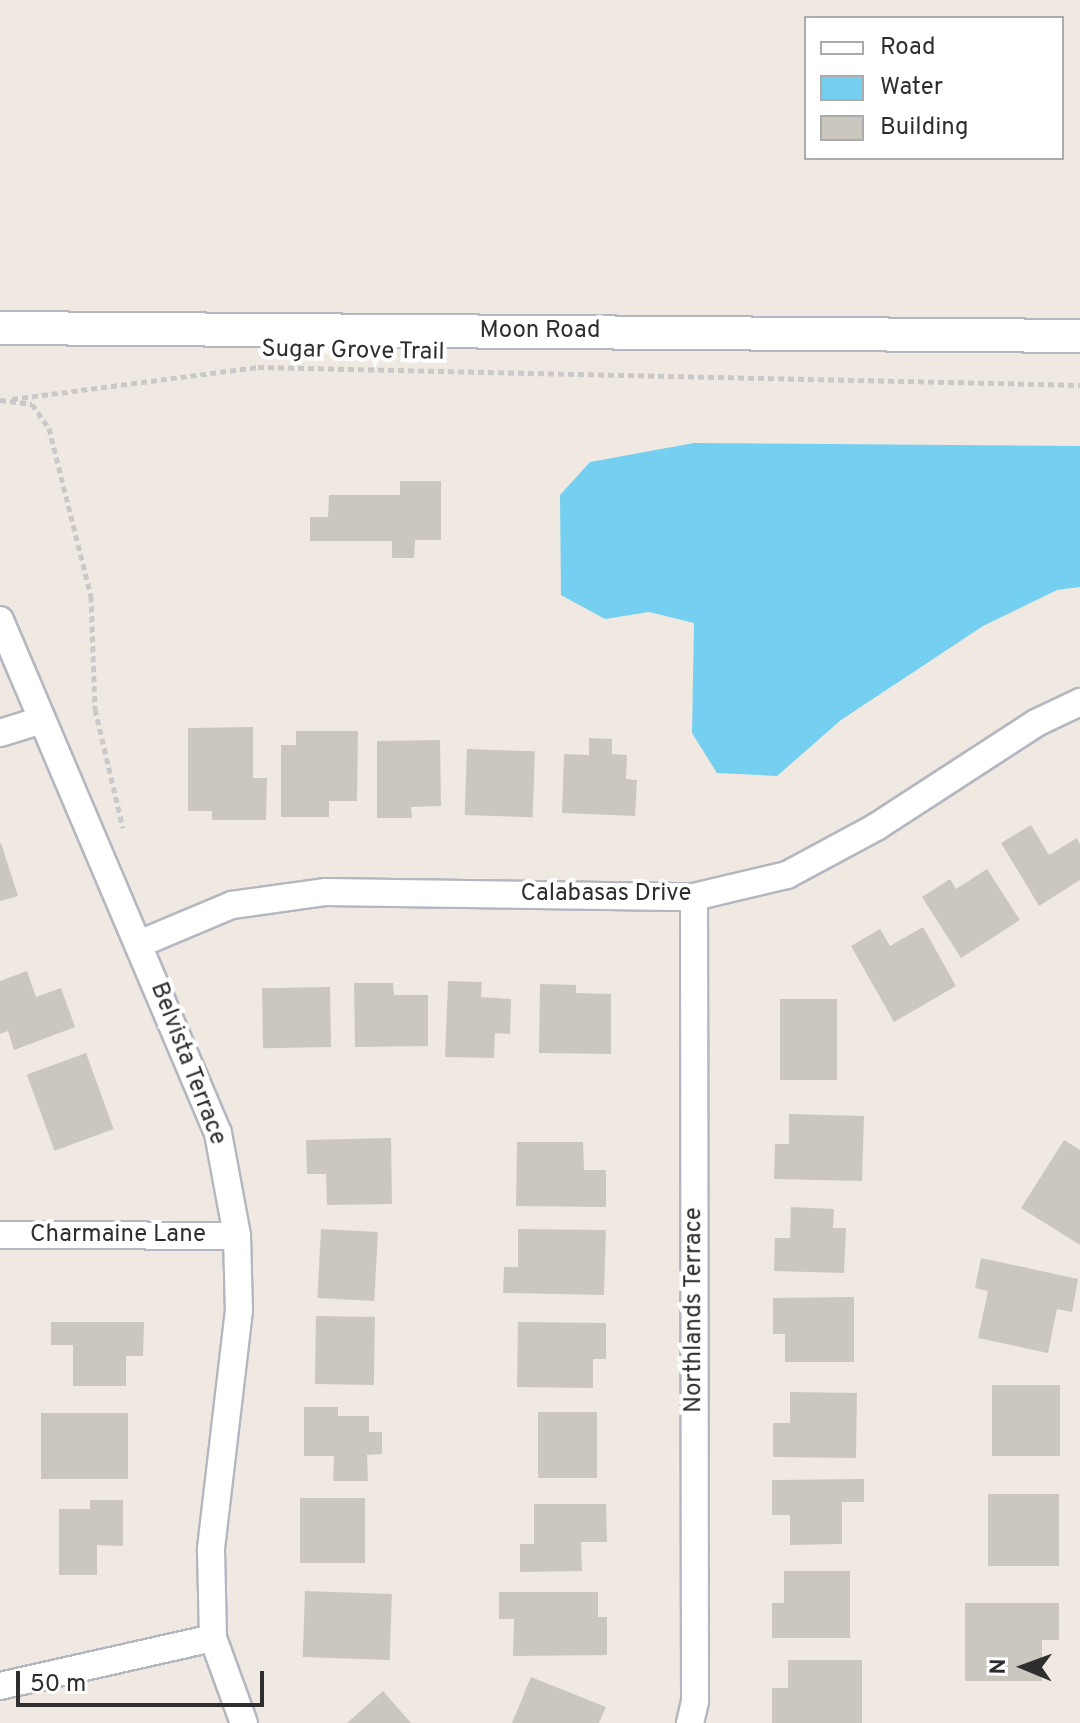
<!DOCTYPE html>
<html>
<head>
<meta charset="utf-8">
<style>
	body { margin:0 }
	#map { position:relative; width:1080px; height:1723px; overflow:hidden; background:#efe9e1; font-family:Overpass,sans-serif }
	div>[style] { position:absolute }
	.water>* { inset:0; background:#75cff0 }
	.building>* { inset:0; background:#cbc7bf; transform-origin:0 0 }
	.path>* { height:5px; margin-top:-2.5px; transform-origin:0; background:repeating-linear-gradient(90deg,#c9c9c9 0 6px,transparent 0 10px) }
	.roads { filter:drop-shadow(2px 0 #b4b7c1) drop-shadow(-2px 0 #b4b7c1) drop-shadow(0 2px #b4b7c1) drop-shadow(0 -2px #b4b7c1) }
	.minor>* { height:26px; margin:-13px; padding:0 13px; transform-origin:13px; border-radius:13px; background:#fff }
	.tertiary>* { height:32px; margin:-16px; padding:0 16px; transform-origin:16px; border-radius:16px; background:#fff }
	span { translate:-50% -50%; white-space:nowrap; text-align:center; line-height:1.15; -webkit-text-stroke:8px #fff; paint-order:stroke }
	.street-label { font-size:24px; color:#2e2e2e }
	.legend { position:absolute; left:804px; top:16px; width:260px; height:144px; box-sizing:border-box; background:#fff; border:2px solid #ababab; margin:0; padding:10px 14px; list-style:none; font-size:24px; color:#2e2e2e }
	.legend li { display:flex; align-items:center; gap:16px; height:40px }
	.legend b { width:40px; border:2px solid #ababab }
	.north { position:absolute; left:984px; top:1627px; width:80px; height:80px; -webkit-text-stroke:6px #fff; paint-order:stroke; rotate:271deg; font-size:22px; font-weight:700; line-height:32px; text-align:center; color:#2e2e2e }
	.north::after { content:''; display:block; margin:auto; width:28px; height:36px; background:#2e2e2e; clip-path:polygon(50% 0,100% 100%,50% 72%,0 100%) }
	.scale { position:absolute; left:16px; top:1671px; width:248px; height:36px; box-sizing:border-box; border:4px solid #2e2e2e; border-top:0; padding-left:10px; font-size:24px; line-height:28px; white-space:nowrap; color:#2e2e2e; -webkit-text-stroke:6px #fff; paint-order:stroke }
</style>
</head>
<body>
<div id="map">
	<div class="water">
		<div style="clip-path:polygon(694px 443px,1080px 446px,1080px 587px,1057px 590px,983px 626px,841px 720px,777px 776px,717px 773px,692px 733px,694px 623px,649px 612px,605px 619px,561px 595px,560px 495px,590px 462px)"></div>
	</div>
	<div class="building">
		<div style="clip-path:polygon(400px 481px,441px 481px,441px 540px,415px 540px,414px 558px,392px 558px,392px 541px,310px 541px,310px 517px,328px 517px,329px 495px,400px 495px)"></div>
		<div style="clip-path:polygon(253px 727px,253px 778px,267px 778px,266px 820px,212px 820px,212px 811px,188px 811px,188px 728px)"></div>
		<div style="clip-path:polygon(296px 731px,358px 731px,357px 801px,329px 801px,329px 817px,281px 817px,281px 745px,296px 745px)"></div>
		<div style="clip-path:polygon(589px 738px,612px 739px,612px 754px,627px 755px,626px 779px,637px 780px,635px 816px,562px 813px,564px 754px,589px 755px)"></div>
		<div style="clip-path:polygon(440px 740px,441px 806px,411px 807px,412px 818px,377px 818px,377px 741px)"></div>
		<div style="left:467px;top:749px;width:68px;height:66px;rotate:2deg"></div>
		<div style="clip-path:polygon(1031px 825px,1049px 855px,1077px 838px,1080px 844px,1080px 880px,1039px 906px,1001px 843px)"></div>
		<div style="clip-path:polygon(1px 843px,18px 896px,0 901px,0 844px)"></div>
		<div style="clip-path:polygon(987px 869px,1020px 920px,961px 958px,922px 897px,950px 879px,956px 889px)"></div>
		<div style="clip-path:polygon(923px 927px,956px 986px,894px 1022px,851px 946px,880px 929px,890px 946px)"></div>
		<div style="clip-path:polygon(27px 971px,36px 997px,61px 988px,75px 1027px,14px 1050px,8px 1031px,0 1034px,0 981px)"></div>
		<div style="clip-path:polygon(448px 981px,482px 982px,481px 997px,511px 999px,510px 1034px,495px 1033px,494px 1058px,445px 1057px)"></div>
		<div style="clip-path:polygon(354px 983px,393px 983px,394px 995px,428px 995px,428px 1046px,355px 1047px)"></div>
		<div style="clip-path:polygon(540px 984px,576px 985px,576px 993px,611px 994px,611px 1054px,539px 1053px)"></div>
		<div style="left:330px;top:987px;width:60px;height:68px;rotate:89deg"></div>
		<div style="left:780px;top:999px;width:57px;height:81px"></div>
		<div style="left:86px;top:1053px;width:81px;height:63px;rotate:70deg"></div>
		<div style="clip-path:polygon(789px 1114px,864px 1116px,862px 1181px,774px 1179px,775px 1144px,789px 1144px)"></div>
		<div style="clip-path:polygon(391px 1138px,392px 1204px,327px 1205px,326px 1174px,307px 1174px,306px 1140px)"></div>
		<div style="clip-path:polygon(1064px 1140px,1080px 1150px,1080px 1245px,1021px 1208px)"></div>
		<div style="clip-path:polygon(517px 1142px,583px 1142px,584px 1170px,606px 1170px,606px 1207px,516px 1206px)"></div>
		<div style="clip-path:polygon(791px 1207px,834px 1209px,833px 1228px,846px 1228px,844px 1273px,774px 1271px,775px 1238px,790px 1238px)"></div>
		<div style="left:321px;top:1229px;width:57px;height:69px;rotate:3deg"></div>
		<div style="clip-path:polygon(518px 1229px,606px 1230px,604px 1295px,503px 1293px,504px 1267px,518px 1267px)"></div>
		<div style="clip-path:polygon(981px 1258px,1078px 1279px,1072px 1312px,1057px 1309px,1048px 1353px,978px 1338px,988px 1291px,975px 1288px)"></div>
		<div style="clip-path:polygon(854px 1297px,854px 1362px,785px 1362px,785px 1334px,773px 1334px,773px 1298px)"></div>
		<div style="left:316px;top:1316px;width:59px;height:68px;rotate:1deg"></div>
		<div style="clip-path:polygon(51px 1322px,144px 1322px,143px 1356px,126px 1356px,126px 1386px,73px 1386px,73px 1345px,51px 1345px)"></div>
		<div style="clip-path:polygon(518px 1322px,606px 1323px,606px 1359px,593px 1359px,593px 1388px,517px 1387px)"></div>
		<div style="left:1060px;top:1385px;width:71px;height:68px;rotate:90deg"></div>
		<div style="clip-path:polygon(790px 1392px,857px 1393px,856px 1458px,773px 1457px,773px 1423px,790px 1423px)"></div>
		<div style="clip-path:polygon(304px 1407px,338px 1407px,338px 1416px,369px 1416px,369px 1432px,382px 1432px,382px 1454px,367px 1455px,368px 1481px,333px 1481px,334px 1456px,304px 1456px)"></div>
		<div style="left:597px;top:1412px;width:66px;height:59px;rotate:90deg"></div>
		<div style="left:41px;top:1413px;width:87px;height:66px"></div>
		<div style="clip-path:polygon(864px 1479px,864px 1502px,842px 1502px,842px 1544px,790px 1545px,790px 1515px,772px 1515px,772px 1480px)"></div>
		<div style="left:988px;top:1494px;width:71px;height:72px"></div>
		<div style="left:300px;top:1498px;width:65px;height:65px"></div>
		<div style="clip-path:polygon(90px 1500px,123px 1500px,123px 1546px,97px 1545px,97px 1575px,59px 1575px,59px 1509px,90px 1509px)"></div>
		<div style="clip-path:polygon(534px 1504px,606px 1504px,607px 1542px,581px 1542px,582px 1571px,520px 1572px,520px 1544px,534px 1544px)"></div>
		<div style="clip-path:polygon(784px 1571px,850px 1571px,850px 1638px,772px 1638px,772px 1603px,784px 1603px)"></div>
		<div style="left:305px;top:1591px;width:87px;height:66px;rotate:2deg"></div>
		<div style="clip-path:polygon(499px 1592px,598px 1592px,598px 1617px,607px 1617px,607px 1655px,513px 1656px,514px 1619px,499px 1619px)"></div>
		<div style="clip-path:polygon(965px 1603px,1059px 1603px,1059px 1640px,1042px 1640px,1042px 1681px,965px 1681px)"></div>
		<div style="clip-path:polygon(788px 1660px,862px 1660px,862px 1723px,772px 1723px,772px 1688px,788px 1688px)"></div>
		<div style="clip-path:polygon(531px 1677px,606px 1707px,599px 1723px,512px 1723px)"></div>
		<div style="clip-path:polygon(383px 1691px,411px 1723px,347px 1723px)"></div>
	</div>
	<div class="path">
		<div style="left:12px;top:399px;width:248px;rotate:-7.4deg"></div>
		<div style="left:258px;top:367px;width:822px;rotate:1.25deg"></div>
		<div style="left:0;top:400px;width:32px;rotate:7deg"></div>
		<div style="left:32px;top:404px;width:29px;rotate:55deg"></div>
		<div style="left:49px;top:428px;width:173px;rotate:76deg"></div>
		<div style="left:91px;top:596px;width:113px;rotate:88deg"></div>
		<div style="left:95px;top:709px;width:122px;rotate:76.8deg"></div>
	</div>
	<div class="roads">
		<div class="minor">
			<div style="left:0;top:620px;width:557px;rotate:66.98deg"></div>
			<div style="left:218px;top:1133px;width:105px;rotate:79.5deg"></div>
			<div style="left:237px;top:1236px;width:74px;rotate:88.5deg"></div>
			<div style="left:239px;top:1310px;width:242px;rotate:96.7deg"></div>
			<div style="left:211px;top:1550px;width:88px;rotate:88.7deg"></div>
			<div style="left:213px;top:1638px;width:90px;rotate:70deg"></div>
			<div style="left:0;top:733px;width:44px;rotate:-17.2deg"></div>
			<div style="left:139px;top:944px;width:101px;rotate:-22.8deg"></div>
			<div style="left:232px;top:905px;width:95px;rotate:-7.9deg"></div>
			<div style="left:326px;top:892px;width:368px;rotate:0.8deg"></div>
			<div style="left:694px;top:897px;width:96px;rotate:-13.3deg"></div>
			<div style="left:787px;top:875px;width:101px;rotate:-28.3deg"></div>
			<div style="left:876px;top:827px;width:191px;rotate:-33deg"></div>
			<div style="left:1036px;top:723px;width:49px;rotate:-25.5deg"></div>
			<div style="left:0;top:1235px;width:237px;rotate:0.2deg"></div>
			<div style="left:0;top:1686px;width:218px;rotate:-12.7deg"></div>
			<div style="left:690px;top:1723px;width:23px;rotate:-77deg"></div>
			<div style="left:695px;top:1701px;width:804px;rotate:-90.07deg"></div>
		</div>
		<div class="tertiary">
			<div style="left:0;top:328px;width:1080px;rotate:0.42deg"></div>
		</div>
	</div>
	<div class="street-label">
		<span style="left:540px;top:332px">Moon Road</span>
		<span style="left:353px;top:352px;rotate:1deg">Sugar Grove Trail</span>
		<span style="left:606px;top:895px">Calabasas Drive</span>
		<span style="left:187px;top:1064px;rotate:69deg">Belvista Terrace</span>
		<span style="left:118px;top:1236px">Charmaine Lane</span>
		<span style="left:695px;top:1310px;rotate:-90deg">Northlands Terrace</span>
	</div>
	<ul class="legend">
	<li><b style="height:10px;background:#fff"></b>Road</li>
	<li><b style="height:22px;background:#75cff0"></b>Water</li>
	<li><b style="height:22px;background:#cbc7bf"></b>Building</li>
	</ul>
	<div class="north">N</div>
	<div class="scale">50 m</div>
</div>
</body>
</html>
